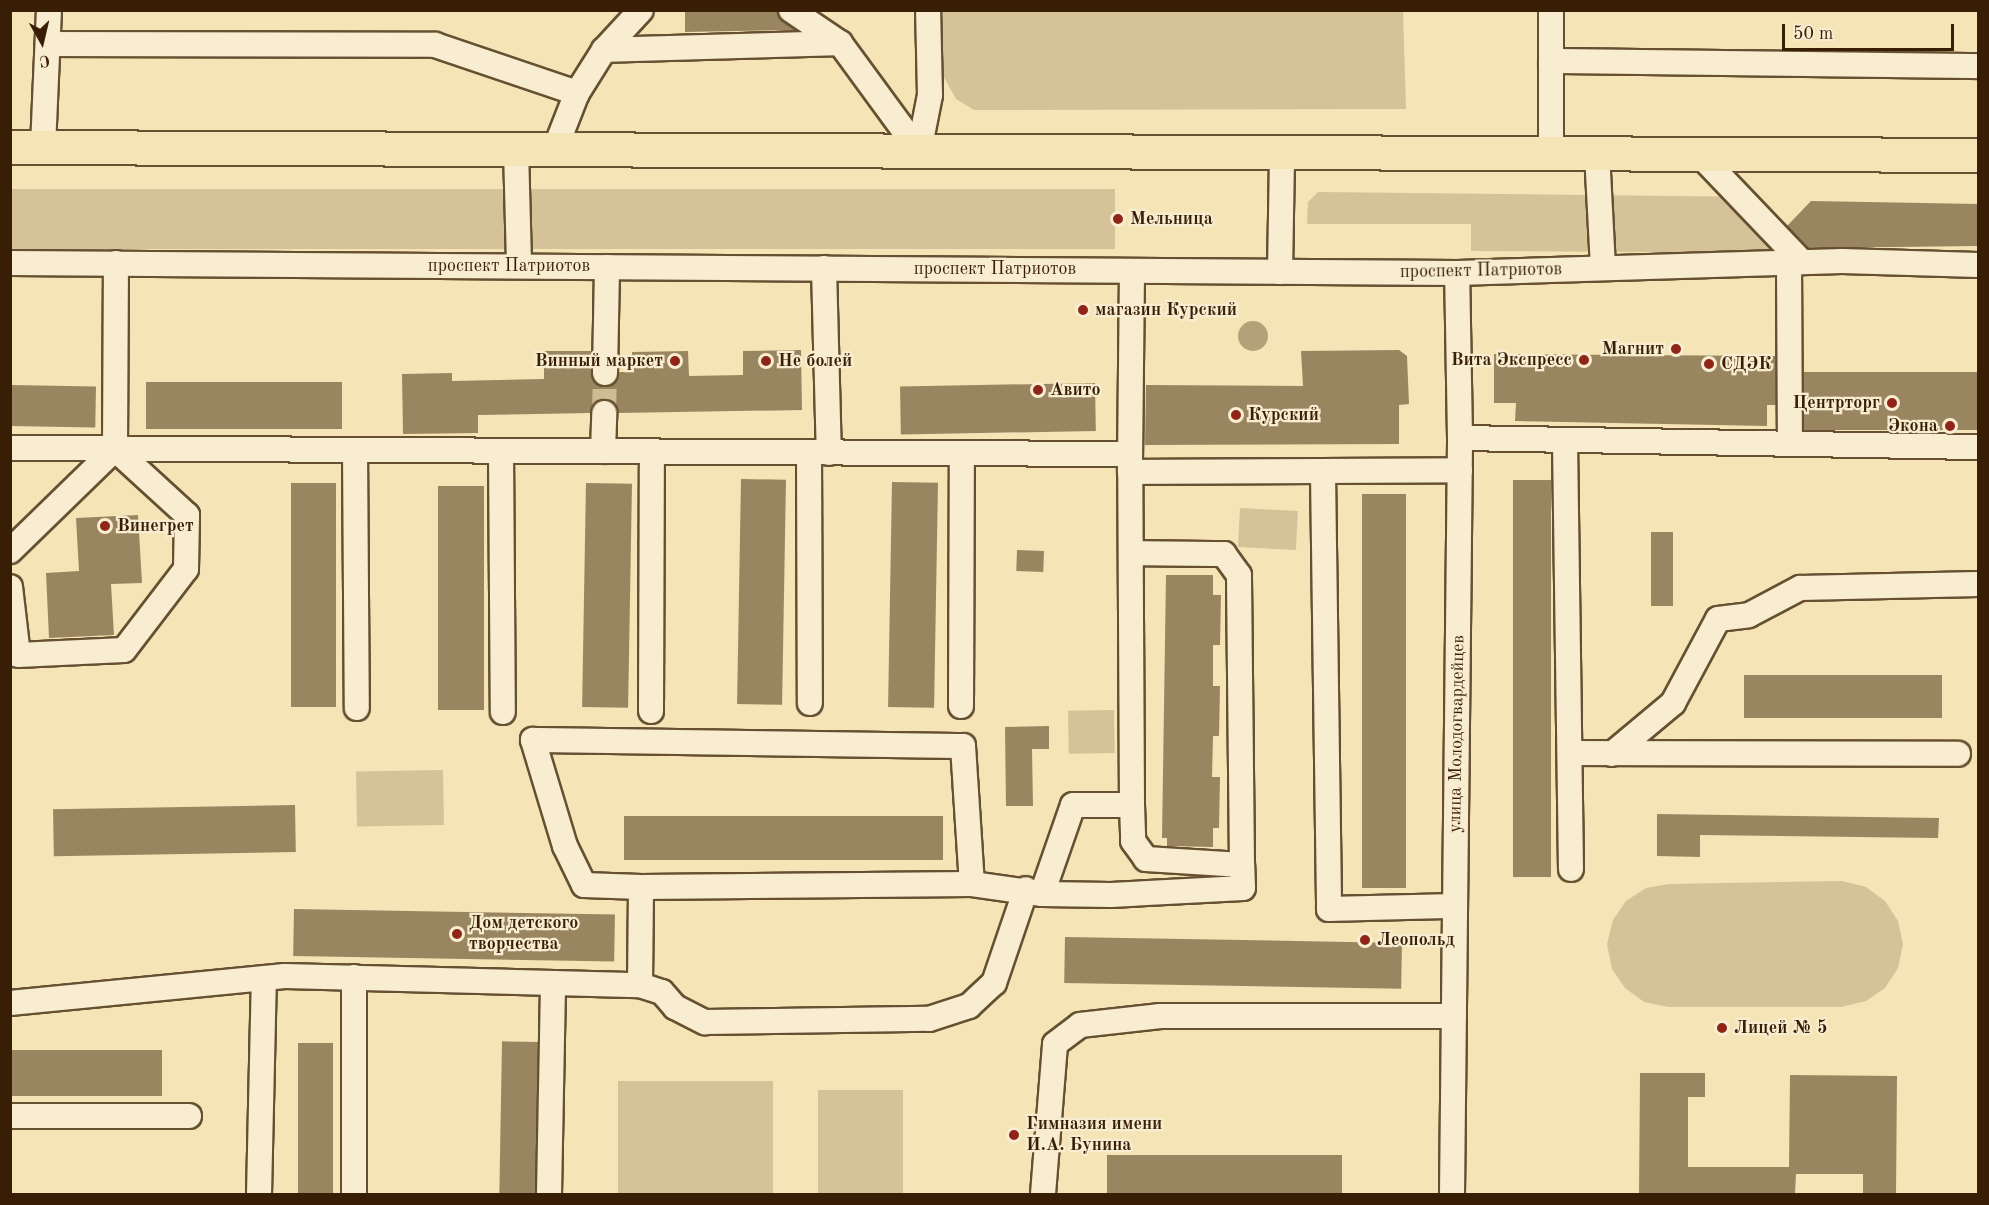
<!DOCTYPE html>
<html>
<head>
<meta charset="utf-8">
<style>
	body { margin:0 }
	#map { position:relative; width:1989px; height:1205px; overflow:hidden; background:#f5e4b6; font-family:"Old Standard TT",serif }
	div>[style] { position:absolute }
	.green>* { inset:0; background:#d5c298; transform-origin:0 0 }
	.water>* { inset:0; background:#b4a17a }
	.round { border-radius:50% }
	.building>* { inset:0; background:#9a8561; transform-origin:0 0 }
	.minor-tunnel>* { height:24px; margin-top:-12px; transform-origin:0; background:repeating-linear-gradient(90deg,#cfbc93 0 24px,transparent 0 36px) }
	.roads { filter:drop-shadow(2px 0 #665031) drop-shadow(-2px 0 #665031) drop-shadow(0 2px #665031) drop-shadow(0 -2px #665031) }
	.minor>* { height:24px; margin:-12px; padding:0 12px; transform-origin:12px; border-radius:12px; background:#f8edd0 }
	.highway>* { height:33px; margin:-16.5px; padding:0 16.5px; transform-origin:16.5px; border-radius:16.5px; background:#f5e4b6 }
	.dots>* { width:16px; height:16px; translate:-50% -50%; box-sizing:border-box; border:3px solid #f8edd0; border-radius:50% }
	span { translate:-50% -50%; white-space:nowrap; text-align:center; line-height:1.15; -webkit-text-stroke:4.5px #f8edd0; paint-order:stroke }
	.poi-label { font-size:18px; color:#371e05; font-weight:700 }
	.left { translate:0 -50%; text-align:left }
	.right { translate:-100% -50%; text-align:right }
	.street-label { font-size:18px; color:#371e05 }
	.frame { position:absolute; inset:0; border:12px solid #371e05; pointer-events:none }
	.north { position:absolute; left:12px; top:12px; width:60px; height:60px; -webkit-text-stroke:4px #f8edd0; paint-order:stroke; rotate:172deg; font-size:16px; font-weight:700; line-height:24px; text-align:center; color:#371e05 }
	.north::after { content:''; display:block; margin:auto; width:21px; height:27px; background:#371e05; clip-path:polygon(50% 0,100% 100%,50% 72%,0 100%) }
	.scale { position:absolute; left:1782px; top:24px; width:172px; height:27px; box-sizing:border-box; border:3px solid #371e05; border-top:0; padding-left:8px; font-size:18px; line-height:21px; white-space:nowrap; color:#371e05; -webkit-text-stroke:4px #f8edd0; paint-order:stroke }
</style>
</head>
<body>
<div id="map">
	<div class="green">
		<div style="clip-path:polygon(938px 11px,1403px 11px,1406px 109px,974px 110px,956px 99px,941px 72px)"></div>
		<div style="left:11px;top:189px;width:1104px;height:60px"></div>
		<div style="clip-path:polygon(1318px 192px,1760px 197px,1810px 253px,1471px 251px,1471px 224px,1307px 224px,1308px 202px)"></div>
		<div style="left:1240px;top:508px;width:58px;height:39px;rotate:3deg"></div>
		<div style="left:1114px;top:710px;width:43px;height:46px;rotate:89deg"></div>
		<div style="left:443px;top:770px;width:55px;height:87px;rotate:89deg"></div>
		<div style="clip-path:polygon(1842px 881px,1866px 887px,1885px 901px,1898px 921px,1903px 944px,1898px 968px,1885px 988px,1866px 1001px,1841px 1007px,1669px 1007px,1644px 1002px,1625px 988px,1612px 969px,1607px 944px,1613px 920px,1626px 901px,1646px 888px,1669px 884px)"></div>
		<div style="left:618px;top:1081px;width:155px;height:113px"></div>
		<div style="left:818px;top:1090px;width:85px;height:104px"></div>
	</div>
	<div class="water">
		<div class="round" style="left:1238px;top:321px;width:30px;height:30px"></div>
	</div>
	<div class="building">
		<div style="clip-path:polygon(685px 10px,777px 10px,795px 30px,685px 32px)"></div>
		<div style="clip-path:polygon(1811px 201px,1978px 204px,1978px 246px,1808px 248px,1787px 226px)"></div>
		<div style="clip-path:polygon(801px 350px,802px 410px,618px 413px,612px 401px,604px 399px,592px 405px,590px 413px,478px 415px,478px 433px,403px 434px,402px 374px,452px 373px,452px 381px,544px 379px,544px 351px,591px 351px,592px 379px,605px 387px,617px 381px,619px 372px,632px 372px,632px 352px,688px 351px,689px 376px,743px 375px,743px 351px)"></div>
		<div style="clip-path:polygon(1399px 350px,1407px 356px,1409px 404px,1399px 405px,1399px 444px,1145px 445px,1146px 385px,1303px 386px,1301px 351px)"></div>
		<div style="clip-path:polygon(1494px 354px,1775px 356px,1776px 405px,1767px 405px,1767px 426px,1515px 421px,1516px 403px,1494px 403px)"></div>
		<div style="left:1804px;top:372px;width:174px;height:58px"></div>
		<div style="left:146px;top:382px;width:196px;height:47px"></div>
		<div style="left:1095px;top:383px;width:48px;height:195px;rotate:89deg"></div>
		<div style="left:10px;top:385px;width:86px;height:41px;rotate:1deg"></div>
		<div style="left:741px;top:479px;width:45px;height:225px;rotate:1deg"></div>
		<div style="left:1513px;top:480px;width:38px;height:397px"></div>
		<div style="left:892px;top:482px;width:46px;height:225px;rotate:1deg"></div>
		<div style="left:291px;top:483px;width:45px;height:224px"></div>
		<div style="left:586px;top:483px;width:46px;height:224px;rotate:1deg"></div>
		<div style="left:438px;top:486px;width:46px;height:224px"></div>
		<div style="left:1362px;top:494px;width:44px;height:394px"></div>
		<div style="clip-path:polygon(138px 515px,142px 583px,111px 584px,114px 635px,49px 638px,46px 573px,79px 571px,76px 518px)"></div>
		<div style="left:1651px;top:532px;width:22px;height:74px"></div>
		<div style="left:1017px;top:550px;width:27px;height:21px;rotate:2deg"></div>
		<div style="clip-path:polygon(1166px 575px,1213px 575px,1213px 595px,1221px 595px,1220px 645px,1213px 645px,1213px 686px,1220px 686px,1219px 736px,1213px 736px,1212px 777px,1220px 777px,1219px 828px,1213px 828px,1213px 847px,1167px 846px,1167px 838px,1162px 838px)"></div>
		<div style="left:1744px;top:675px;width:198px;height:43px"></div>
		<div style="clip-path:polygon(1049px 726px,1049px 749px,1032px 749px,1033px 806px,1006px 806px,1005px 727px)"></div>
		<div style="left:295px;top:805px;width:47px;height:242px;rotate:89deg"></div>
		<div style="clip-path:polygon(1657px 814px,1939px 818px,1938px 838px,1700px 835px,1700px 857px,1657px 856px)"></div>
		<div style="left:624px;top:816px;width:319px;height:44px"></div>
		<div style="left:294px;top:909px;width:321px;height:47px;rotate:1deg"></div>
		<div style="left:1065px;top:937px;width:337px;height:46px;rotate:1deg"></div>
		<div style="left:538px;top:1042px;width:152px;height:36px;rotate:91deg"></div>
		<div style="left:298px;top:1043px;width:35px;height:151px"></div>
		<div style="left:10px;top:1050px;width:152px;height:46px"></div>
		<div style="clip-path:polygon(1640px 1073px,1705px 1073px,1705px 1097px,1688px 1097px,1688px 1167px,1789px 1167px,1790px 1075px,1897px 1076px,1896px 1194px,1863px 1194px,1863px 1174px,1796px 1174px,1795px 1194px,1639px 1194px)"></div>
		<div style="left:1342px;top:1155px;width:39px;height:235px;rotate:90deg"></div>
	</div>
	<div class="minor-tunnel">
		<div style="left:604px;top:413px;width:40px;rotate:-88.6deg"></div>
	</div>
	<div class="roads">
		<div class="minor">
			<div style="left:791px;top:10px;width:59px;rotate:34deg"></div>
			<div style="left:1551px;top:10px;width:143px;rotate:90deg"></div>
			<div style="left:49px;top:44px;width:386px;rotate:0.1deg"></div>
			<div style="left:435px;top:45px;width:150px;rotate:18.7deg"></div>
			<div style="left:604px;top:50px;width:236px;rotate:-1.7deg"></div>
			<div style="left:840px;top:43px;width:134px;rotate:53.8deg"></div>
			<div style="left:1551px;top:61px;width:427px;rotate:0.7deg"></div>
			<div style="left:43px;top:147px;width:137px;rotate:-87.5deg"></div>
			<div style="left:516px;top:149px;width:117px;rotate:88.5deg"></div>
			<div style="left:555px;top:149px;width:60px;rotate:-68.6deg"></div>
			<div style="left:577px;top:93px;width:51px;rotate:-57.9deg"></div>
			<div style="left:604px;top:50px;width:54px;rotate:-47.2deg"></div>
			<div style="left:919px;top:151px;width:57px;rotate:-78.9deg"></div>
			<div style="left:930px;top:95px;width:85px;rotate:-91.3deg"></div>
			<div style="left:1597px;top:153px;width:115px;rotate:87deg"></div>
			<div style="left:1698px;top:153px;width:151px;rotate:46.3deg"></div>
			<div style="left:10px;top:263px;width:1447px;rotate:0.4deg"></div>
			<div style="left:1457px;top:273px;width:385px;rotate:-1.8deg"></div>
			<div style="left:1842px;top:261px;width:136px;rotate:1.7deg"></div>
			<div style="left:1789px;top:263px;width:180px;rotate:89.7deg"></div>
			<div style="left:824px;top:268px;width:185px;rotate:88.5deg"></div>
			<div style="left:1132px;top:271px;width:201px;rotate:90.6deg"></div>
			<div style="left:1130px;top:472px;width:330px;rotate:-0.3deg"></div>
			<div style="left:1280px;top:272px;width:120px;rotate:-89deg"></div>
			<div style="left:605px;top:373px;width:106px;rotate:-88.9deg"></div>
			<div style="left:1460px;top:438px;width:518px;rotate:1deg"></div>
			<div style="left:1565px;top:441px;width:428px;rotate:89.2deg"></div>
			<div style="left:10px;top:448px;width:1120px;rotate:0.31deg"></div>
			<div style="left:355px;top:450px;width:258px;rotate:89.6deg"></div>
			<div style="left:501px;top:451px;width:261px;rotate:89.6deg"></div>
			<div style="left:603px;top:451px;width:38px;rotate:-88deg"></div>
			<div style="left:809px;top:452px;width:251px;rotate:89.8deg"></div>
			<div style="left:1323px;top:473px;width:436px;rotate:89.2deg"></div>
			<div style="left:1329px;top:909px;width:126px;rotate:-1.4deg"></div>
			<div style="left:10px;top:551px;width:146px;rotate:-44.2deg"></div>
			<div style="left:115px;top:449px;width:186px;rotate:-89.7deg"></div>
			<div style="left:10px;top:587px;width:68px;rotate:83.3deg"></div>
			<div style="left:18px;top:655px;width:106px;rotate:-2.7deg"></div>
			<div style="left:124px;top:650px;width:102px;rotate:-52.6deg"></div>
			<div style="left:186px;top:569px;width:54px;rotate:-88.9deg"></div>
			<div style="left:187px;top:515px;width:98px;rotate:-137.5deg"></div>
			<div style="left:961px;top:706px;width:253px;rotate:-89.8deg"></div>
			<div style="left:651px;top:711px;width:259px;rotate:-89.8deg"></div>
			<div style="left:1570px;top:753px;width:388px;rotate:0.1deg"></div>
			<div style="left:1612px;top:754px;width:80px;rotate:-39.9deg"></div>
			<div style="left:1673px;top:703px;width:95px;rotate:-61.8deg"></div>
			<div style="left:1718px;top:619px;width:31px;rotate:-7deg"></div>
			<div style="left:1749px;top:615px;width:58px;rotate:-27.9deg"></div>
			<div style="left:1800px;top:588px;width:178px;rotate:-1.3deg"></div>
			<div style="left:1132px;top:805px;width:36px;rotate:88deg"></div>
			<div style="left:1133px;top:841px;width:22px;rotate:54deg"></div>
			<div style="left:1146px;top:859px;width:96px;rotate:3.6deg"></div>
			<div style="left:1242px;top:865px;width:290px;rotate:-90.6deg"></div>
			<div style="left:1239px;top:575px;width:26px;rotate:-126deg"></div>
			<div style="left:1224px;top:554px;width:91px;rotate:-179.4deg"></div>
			<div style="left:641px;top:887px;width:57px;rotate:-178deg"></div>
			<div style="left:584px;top:885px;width:43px;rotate:-116deg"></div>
			<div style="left:565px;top:846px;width:111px;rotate:-106.8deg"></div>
			<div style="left:533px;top:740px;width:430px;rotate:0.8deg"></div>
			<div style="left:963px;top:746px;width:138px;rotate:86.3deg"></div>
			<div style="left:1042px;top:894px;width:94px;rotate:-70.8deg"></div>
			<div style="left:1073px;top:805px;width:59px"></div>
			<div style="left:1132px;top:805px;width:333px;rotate:-90.3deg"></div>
			<div style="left:640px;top:985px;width:23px;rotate:18deg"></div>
			<div style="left:662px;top:992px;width:20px;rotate:49deg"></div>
			<div style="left:675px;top:1007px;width:34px;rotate:27deg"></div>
			<div style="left:705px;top:1022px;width:224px;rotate:-0.8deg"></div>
			<div style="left:929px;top:1019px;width:42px;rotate:-18deg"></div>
			<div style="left:969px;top:1006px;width:34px;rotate:-43deg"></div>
			<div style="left:994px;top:983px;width:99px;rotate:-71.2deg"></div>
			<div style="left:10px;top:1003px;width:276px;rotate:-5.6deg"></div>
			<div style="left:285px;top:976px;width:355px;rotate:1.5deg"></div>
			<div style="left:640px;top:985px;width:98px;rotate:-89.4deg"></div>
			<div style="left:641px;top:887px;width:331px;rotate:-0.5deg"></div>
			<div style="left:972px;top:884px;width:71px;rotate:8.1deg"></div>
			<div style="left:1042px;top:894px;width:69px;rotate:0.8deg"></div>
			<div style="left:1111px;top:895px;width:132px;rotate:-3deg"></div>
			<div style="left:1243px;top:888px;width:23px;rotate:-92deg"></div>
			<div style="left:10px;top:1116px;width:179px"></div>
			<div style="left:259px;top:1194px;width:215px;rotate:-88.7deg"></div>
			<div style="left:354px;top:1194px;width:217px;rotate:-90deg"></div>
			<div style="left:549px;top:1194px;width:211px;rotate:-88.9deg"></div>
			<div style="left:1043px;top:1194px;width:150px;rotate:-85.4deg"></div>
			<div style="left:1055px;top:1044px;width:31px;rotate:-37deg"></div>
			<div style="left:1080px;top:1025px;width:81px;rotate:-6.4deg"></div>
			<div style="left:1160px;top:1016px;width:294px"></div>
			<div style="left:1452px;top:1194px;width:756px;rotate:-89.39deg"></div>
			<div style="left:1460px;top:438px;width:165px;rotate:-91deg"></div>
		</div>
		<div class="highway">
			<div style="left:10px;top:147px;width:1968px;rotate:0.23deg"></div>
		</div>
	</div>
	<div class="dots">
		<div style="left:1118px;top:219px;background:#8f2418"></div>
		<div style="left:1083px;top:310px;background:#8f2418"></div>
		<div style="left:1676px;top:349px;background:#8f2418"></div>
		<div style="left:1584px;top:360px;background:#8f2418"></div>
		<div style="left:675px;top:361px;background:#8f2418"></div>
		<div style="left:766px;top:361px;background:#8f2418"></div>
		<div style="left:1709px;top:364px;background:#8f2418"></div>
		<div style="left:1038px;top:390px;background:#8f2418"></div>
		<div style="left:1892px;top:403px;background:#8f2418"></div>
		<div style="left:1236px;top:415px;background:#8f2418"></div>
		<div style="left:1950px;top:426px;background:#8f2418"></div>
		<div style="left:105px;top:526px;background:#8f2418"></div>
		<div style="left:457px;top:934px;background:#8f2418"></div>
		<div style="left:1365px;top:940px;background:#8f2418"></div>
		<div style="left:1722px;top:1028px;background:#8f2418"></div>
		<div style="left:1014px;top:1135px;background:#8f2418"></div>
	</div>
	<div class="poi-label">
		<span class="left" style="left:1130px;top:219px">Мельница</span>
		<span class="left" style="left:1095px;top:310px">магазин Курский</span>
		<span class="right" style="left:1664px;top:349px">Магнит</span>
		<span class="right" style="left:1572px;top:360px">Вита Экспресс</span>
		<span class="right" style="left:663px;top:361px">Винный маркет</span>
		<span class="left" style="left:778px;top:361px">Не болей</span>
		<span class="left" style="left:1721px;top:364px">СДЭК</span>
		<span class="left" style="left:1050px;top:390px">Авито</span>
		<span class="right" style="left:1880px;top:403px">Центрторг</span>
		<span class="left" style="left:1248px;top:415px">Курский</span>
		<span class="right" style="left:1938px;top:426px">Экона</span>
		<span class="left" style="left:117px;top:526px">Винегрет</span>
		<span class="left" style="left:469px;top:934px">Дом детского<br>творчества</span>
		<span class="left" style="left:1377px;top:940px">Леопольд</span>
		<span class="left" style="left:1734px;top:1028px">Лицей № 5</span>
		<span class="left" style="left:1026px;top:1135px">Гимназия имени<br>И.А. Бунина</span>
	</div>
	<div class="street-label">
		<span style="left:509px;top:266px">проспект Патриотов</span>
		<span style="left:995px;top:269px">проспект Патриотов</span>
		<span style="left:1481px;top:271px;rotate:-1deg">проспект Патриотов</span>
		<span style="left:1457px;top:734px;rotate:-89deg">улица Молодогвардейцев</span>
	</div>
	<div class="frame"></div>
	<div class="north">С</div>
	<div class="scale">50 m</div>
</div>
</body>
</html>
